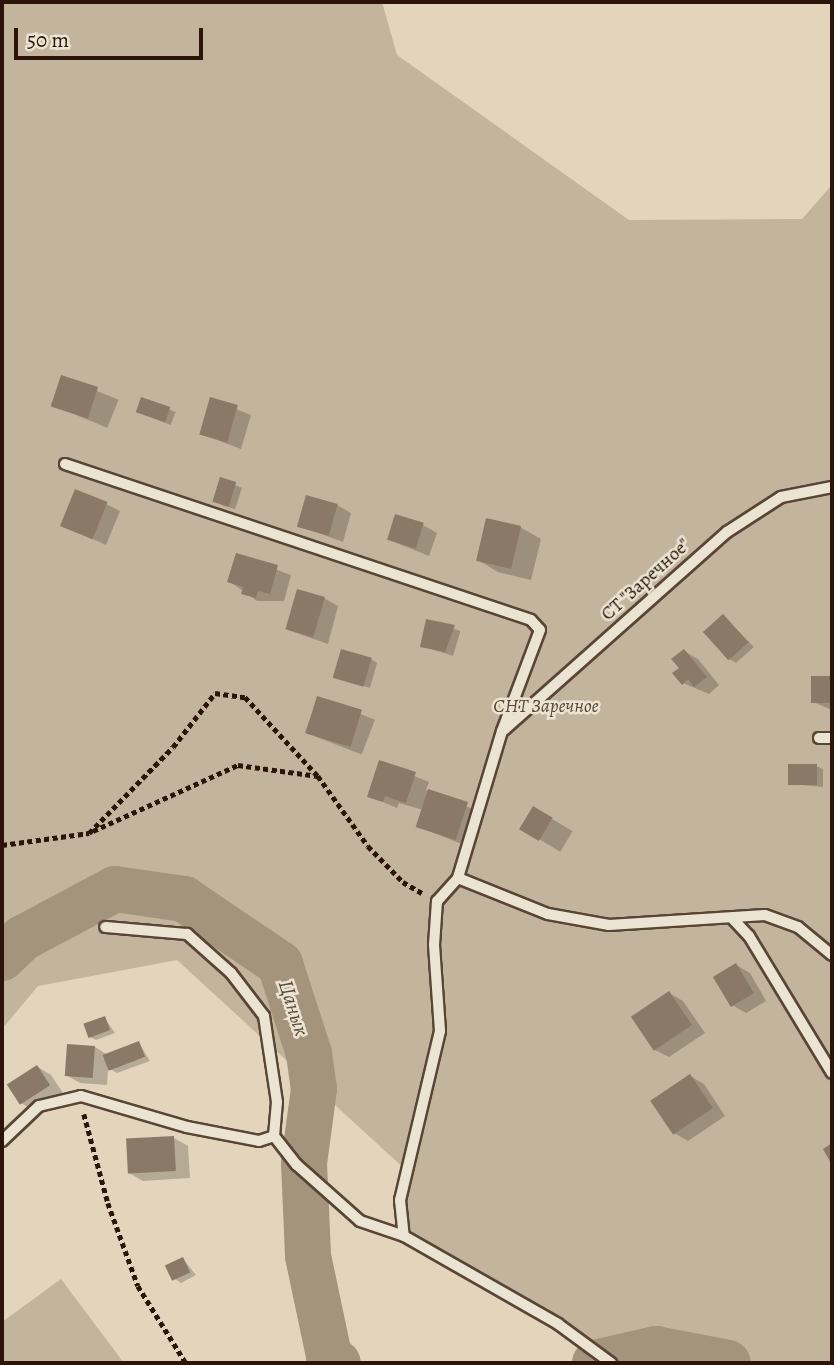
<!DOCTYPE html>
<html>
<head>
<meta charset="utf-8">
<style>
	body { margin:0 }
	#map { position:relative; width:834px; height:1365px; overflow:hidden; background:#e2d5bb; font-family:Alegreya,serif }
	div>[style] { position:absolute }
	.green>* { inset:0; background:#c3b49d }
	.shadow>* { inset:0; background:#0003; transform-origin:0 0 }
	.river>* { height:46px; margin:-23px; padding:0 23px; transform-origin:23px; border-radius:23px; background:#a4947e }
	.building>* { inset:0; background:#8a7966; transform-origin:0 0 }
	.path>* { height:4.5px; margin-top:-2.25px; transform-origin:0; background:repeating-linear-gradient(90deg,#2b1509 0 5px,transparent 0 8.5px) }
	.roads { filter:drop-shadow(2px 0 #594536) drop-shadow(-2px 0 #594536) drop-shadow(0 2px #594536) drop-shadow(0 -2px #594536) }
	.service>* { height:10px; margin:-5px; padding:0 5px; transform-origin:5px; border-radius:5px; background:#ece4d3 }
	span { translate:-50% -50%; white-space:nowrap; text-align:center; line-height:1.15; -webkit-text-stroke:5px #ece4d3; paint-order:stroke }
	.street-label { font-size:19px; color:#2b1509 }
	.park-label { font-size:19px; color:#594535; font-style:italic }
	.water-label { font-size:21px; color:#5b4838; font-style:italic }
	.frame { position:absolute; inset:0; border:4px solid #2b1509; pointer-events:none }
	.scale { position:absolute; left:14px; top:28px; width:189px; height:32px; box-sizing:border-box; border:4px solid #2b1509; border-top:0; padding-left:9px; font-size:21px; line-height:24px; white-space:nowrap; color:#2b1509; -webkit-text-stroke:5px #ece4d3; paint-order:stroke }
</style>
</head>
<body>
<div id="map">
	<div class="green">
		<div style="clip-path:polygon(2px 2px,382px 2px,397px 55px,629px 220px,802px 219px,832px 185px,832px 1363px,611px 1363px,558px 1324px,404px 1236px,400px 1200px,407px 1171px,177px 960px,38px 986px,2px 1029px)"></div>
		<div style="clip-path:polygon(61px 1279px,124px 1363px,2px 1363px,2px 1322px)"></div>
	</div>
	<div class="shadow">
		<div style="left:62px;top:377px;width:61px;height:30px;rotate:22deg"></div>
		<div style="left:142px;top:399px;width:36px;height:14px;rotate:21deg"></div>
		<div style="clip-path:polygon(211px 399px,251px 415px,241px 449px,201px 434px)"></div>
		<div style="clip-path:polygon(221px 479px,242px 488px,235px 509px,221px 505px)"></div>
		<div style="clip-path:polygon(106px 504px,120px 511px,106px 545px,62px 525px)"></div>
		<div style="clip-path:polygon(337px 505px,351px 513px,343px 542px,299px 526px)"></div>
		<div style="clip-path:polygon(423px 525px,437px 533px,429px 556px,389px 540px)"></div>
		<div style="clip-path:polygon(520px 527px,541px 539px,531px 580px,498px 572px,478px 560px)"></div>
		<div style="clip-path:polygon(237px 555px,291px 575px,284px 601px,257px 601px,229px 581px)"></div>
		<div style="clip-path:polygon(324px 598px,338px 606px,328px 644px,288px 630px)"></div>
		<div style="clip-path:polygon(724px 617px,754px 647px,736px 663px,729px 659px)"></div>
		<div style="left:428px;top:621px;width:34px;height:26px;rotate:17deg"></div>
		<div style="clip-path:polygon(684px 651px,698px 659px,719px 685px,709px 694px,683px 683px)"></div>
		<div style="clip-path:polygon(371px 659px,377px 663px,370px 688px,335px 677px)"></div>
		<div style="clip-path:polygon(813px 678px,832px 678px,832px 710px,813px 702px)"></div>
		<div style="left:318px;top:698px;width:61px;height:37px;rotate:21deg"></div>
		<div style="clip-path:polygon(380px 762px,429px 782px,426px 790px,481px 812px,469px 847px,417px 826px,423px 810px,399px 803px,397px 808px,369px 796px)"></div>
		<div style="clip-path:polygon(816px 766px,823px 769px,823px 787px,790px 784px)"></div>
		<div style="left:534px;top:808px;width:45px;height:24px;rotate:31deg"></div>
		<div style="clip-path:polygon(736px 965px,750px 973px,766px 1001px,746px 1013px,732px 1005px)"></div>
		<div style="clip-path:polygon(669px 993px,683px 1001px,705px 1033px,669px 1057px,655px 1050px)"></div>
		<div style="clip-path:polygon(104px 1017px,115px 1033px,96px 1040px,90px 1037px)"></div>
		<div style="clip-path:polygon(139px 1043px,150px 1061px,117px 1073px,108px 1068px,107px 1085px,80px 1083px,66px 1075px,68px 1046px,95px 1047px,108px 1055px)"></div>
		<div style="clip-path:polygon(38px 1067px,51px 1075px,63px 1093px,35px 1111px,21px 1103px)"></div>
		<div style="clip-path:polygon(690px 1076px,704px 1084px,725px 1116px,688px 1141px,674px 1133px)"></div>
		<div style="clip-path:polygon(174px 1138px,188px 1146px,190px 1178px,143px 1181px,129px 1173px)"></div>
		<div style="clip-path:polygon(183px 1259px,196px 1275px,181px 1283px,175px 1279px)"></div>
	</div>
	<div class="river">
		<div style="left:2px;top:958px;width:29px;rotate:-44deg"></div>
		<div style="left:23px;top:938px;width:104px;rotate:-28deg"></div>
		<div style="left:115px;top:889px;width:70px;rotate:8.2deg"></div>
		<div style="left:184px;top:899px;width:116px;rotate:34.1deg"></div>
		<div style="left:280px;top:964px;width:95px;rotate:72.1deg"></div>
		<div style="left:309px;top:1054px;width:35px;rotate:82deg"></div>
		<div style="left:314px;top:1089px;width:75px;rotate:97.7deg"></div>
		<div style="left:304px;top:1163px;width:93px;rotate:87.5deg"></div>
		<div style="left:308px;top:1256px;width:102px;rotate:78.1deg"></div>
		<div style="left:329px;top:1356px;width:11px;rotate:38deg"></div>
		<div style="left:595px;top:1363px;width:63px;rotate:-12.9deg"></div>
		<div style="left:656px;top:1349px;width:73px;rotate:11deg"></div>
	</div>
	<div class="building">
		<div style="left:61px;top:375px;width:39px;height:33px;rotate:18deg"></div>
		<div style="left:141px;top:397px;width:31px;height:16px;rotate:19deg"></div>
		<div style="left:210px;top:397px;width:29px;height:39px;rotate:16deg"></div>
		<div style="left:220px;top:477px;width:17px;height:26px;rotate:17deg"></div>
		<div style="left:75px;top:489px;width:35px;height:40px;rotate:22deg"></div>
		<div style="left:306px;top:495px;width:33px;height:33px;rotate:16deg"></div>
		<div style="left:395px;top:514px;width:30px;height:27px;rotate:17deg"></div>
		<div style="left:486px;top:518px;width:36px;height:44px;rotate:13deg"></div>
		<div style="clip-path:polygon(236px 553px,278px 565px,270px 594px,258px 591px,256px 598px,241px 594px,243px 587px,227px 582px)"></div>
		<div style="left:297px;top:589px;width:29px;height:42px;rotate:16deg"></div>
		<div style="left:723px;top:614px;width:38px;height:27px;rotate:48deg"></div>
		<div style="clip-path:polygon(426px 619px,455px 625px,445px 652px,420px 647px)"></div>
		<div style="left:341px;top:649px;width:32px;height:30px;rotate:16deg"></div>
		<div style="clip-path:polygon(684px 649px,707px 677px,694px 687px,688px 679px,682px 685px,672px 673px,679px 668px,671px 659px)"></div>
		<div style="left:811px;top:676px;width:21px;height:27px"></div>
		<div style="left:317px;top:696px;width:47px;height:39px;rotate:17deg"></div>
		<div style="clip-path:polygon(379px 760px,416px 772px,406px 803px,385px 796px,383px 802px,367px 797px)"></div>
		<div style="left:788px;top:764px;width:29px;height:21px"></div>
		<div style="left:428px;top:789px;width:42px;height:40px;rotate:18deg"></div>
		<div style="left:533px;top:806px;width:23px;height:27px;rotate:31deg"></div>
		<div style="left:736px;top:963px;width:35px;height:27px;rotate:59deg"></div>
		<div style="left:669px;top:991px;width:41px;height:46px;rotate:56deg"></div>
		<div style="left:105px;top:1016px;width:15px;height:23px;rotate:70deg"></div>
		<div style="left:139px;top:1041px;width:17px;height:39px;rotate:69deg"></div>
		<div style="left:67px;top:1044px;width:28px;height:32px;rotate:4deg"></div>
		<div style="left:37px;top:1065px;width:24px;height:36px;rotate:57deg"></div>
		<div style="left:690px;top:1074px;width:41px;height:48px;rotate:56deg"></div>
		<div style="left:174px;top:1136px;width:35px;height:48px;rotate:87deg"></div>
		<div style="clip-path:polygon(832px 1143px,832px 1165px,823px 1149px)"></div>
		<div style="left:183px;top:1257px;width:17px;height:20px;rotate:65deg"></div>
	</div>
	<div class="path">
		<div style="left:93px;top:831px;width:159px;rotate:-24.5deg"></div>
		<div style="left:238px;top:765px;width:81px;rotate:7.8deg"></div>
		<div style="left:2px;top:845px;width:88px;rotate:-7.9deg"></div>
		<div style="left:89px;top:833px;width:120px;rotate:-45.7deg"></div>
		<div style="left:173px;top:747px;width:68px;rotate:-52.1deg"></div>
		<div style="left:215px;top:693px;width:30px;rotate:8deg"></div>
		<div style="left:245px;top:697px;width:108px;rotate:47.3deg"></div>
		<div style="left:318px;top:776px;width:86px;rotate:54.5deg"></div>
		<div style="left:368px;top:846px;width:50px;rotate:45.8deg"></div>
		<div style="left:403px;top:882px;width:24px;rotate:30deg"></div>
		<div style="left:84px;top:1114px;width:92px;rotate:74.9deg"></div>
		<div style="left:108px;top:1203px;width:88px;rotate:70.1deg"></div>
		<div style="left:138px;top:1286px;width:91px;rotate:58.1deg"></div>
	</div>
	<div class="roads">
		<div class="service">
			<div style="left:65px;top:464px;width:491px;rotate:18.5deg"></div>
			<div style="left:531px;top:620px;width:13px;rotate:48deg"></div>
			<div style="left:540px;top:630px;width:108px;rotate:110.6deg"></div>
			<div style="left:502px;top:731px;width:153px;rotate:106.7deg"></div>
			<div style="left:458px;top:878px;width:31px;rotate:132deg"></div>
			<div style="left:437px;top:901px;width:44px;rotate:93.9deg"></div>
			<div style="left:434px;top:945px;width:86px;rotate:86deg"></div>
			<div style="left:440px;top:1031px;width:174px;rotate:103.3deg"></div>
			<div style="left:400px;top:1200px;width:36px;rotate:84deg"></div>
			<div style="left:404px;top:1236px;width:177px;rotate:29.7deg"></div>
			<div style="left:558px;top:1324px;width:66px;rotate:36.3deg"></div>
			<div style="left:504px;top:730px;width:298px;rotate:-41.6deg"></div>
			<div style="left:727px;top:532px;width:64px;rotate:-32.9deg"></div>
			<div style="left:781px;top:497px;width:52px;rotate:-11.1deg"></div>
			<div style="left:819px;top:738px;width:13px"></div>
			<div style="left:458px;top:878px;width:97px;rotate:21.8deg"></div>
			<div style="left:548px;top:914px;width:62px;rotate:10.2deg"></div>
			<div style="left:609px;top:925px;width:156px;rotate:-3.7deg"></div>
			<div style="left:765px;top:915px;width:35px;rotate:20deg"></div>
			<div style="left:798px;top:927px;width:44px;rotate:39.5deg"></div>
			<div style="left:732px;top:918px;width:25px;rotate:47deg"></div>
			<div style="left:749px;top:936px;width:160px;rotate:58.8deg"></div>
			<div style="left:274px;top:1136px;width:37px;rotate:52deg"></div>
			<div style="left:297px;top:1165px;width:84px;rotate:41.6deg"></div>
			<div style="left:360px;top:1221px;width:46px;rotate:18.8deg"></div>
			<div style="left:2px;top:1141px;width:51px;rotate:-43.4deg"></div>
			<div style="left:39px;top:1106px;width:43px;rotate:-13.4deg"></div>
			<div style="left:81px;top:1096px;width:110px;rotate:16.3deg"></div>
			<div style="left:187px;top:1127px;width:73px;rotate:11deg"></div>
			<div style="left:259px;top:1141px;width:16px;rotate:-18deg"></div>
			<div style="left:274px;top:1136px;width:34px;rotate:-85deg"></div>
			<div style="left:277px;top:1102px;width:87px;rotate:-98.6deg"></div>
			<div style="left:264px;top:1016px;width:54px;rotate:-127.5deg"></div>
			<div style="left:231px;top:973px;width:59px;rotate:-138.4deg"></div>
			<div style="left:187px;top:934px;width:82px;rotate:-175.1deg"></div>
		</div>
	</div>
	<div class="street-label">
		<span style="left:646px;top:580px;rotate:-42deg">СТ "Заречное"</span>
	</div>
	<div class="park-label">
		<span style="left:546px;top:707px">СНТ Заречное</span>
	</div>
	<div class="water-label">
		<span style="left:294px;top:1008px;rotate:72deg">Цанык</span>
	</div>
	<div class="frame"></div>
	<div class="scale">50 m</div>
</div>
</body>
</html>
